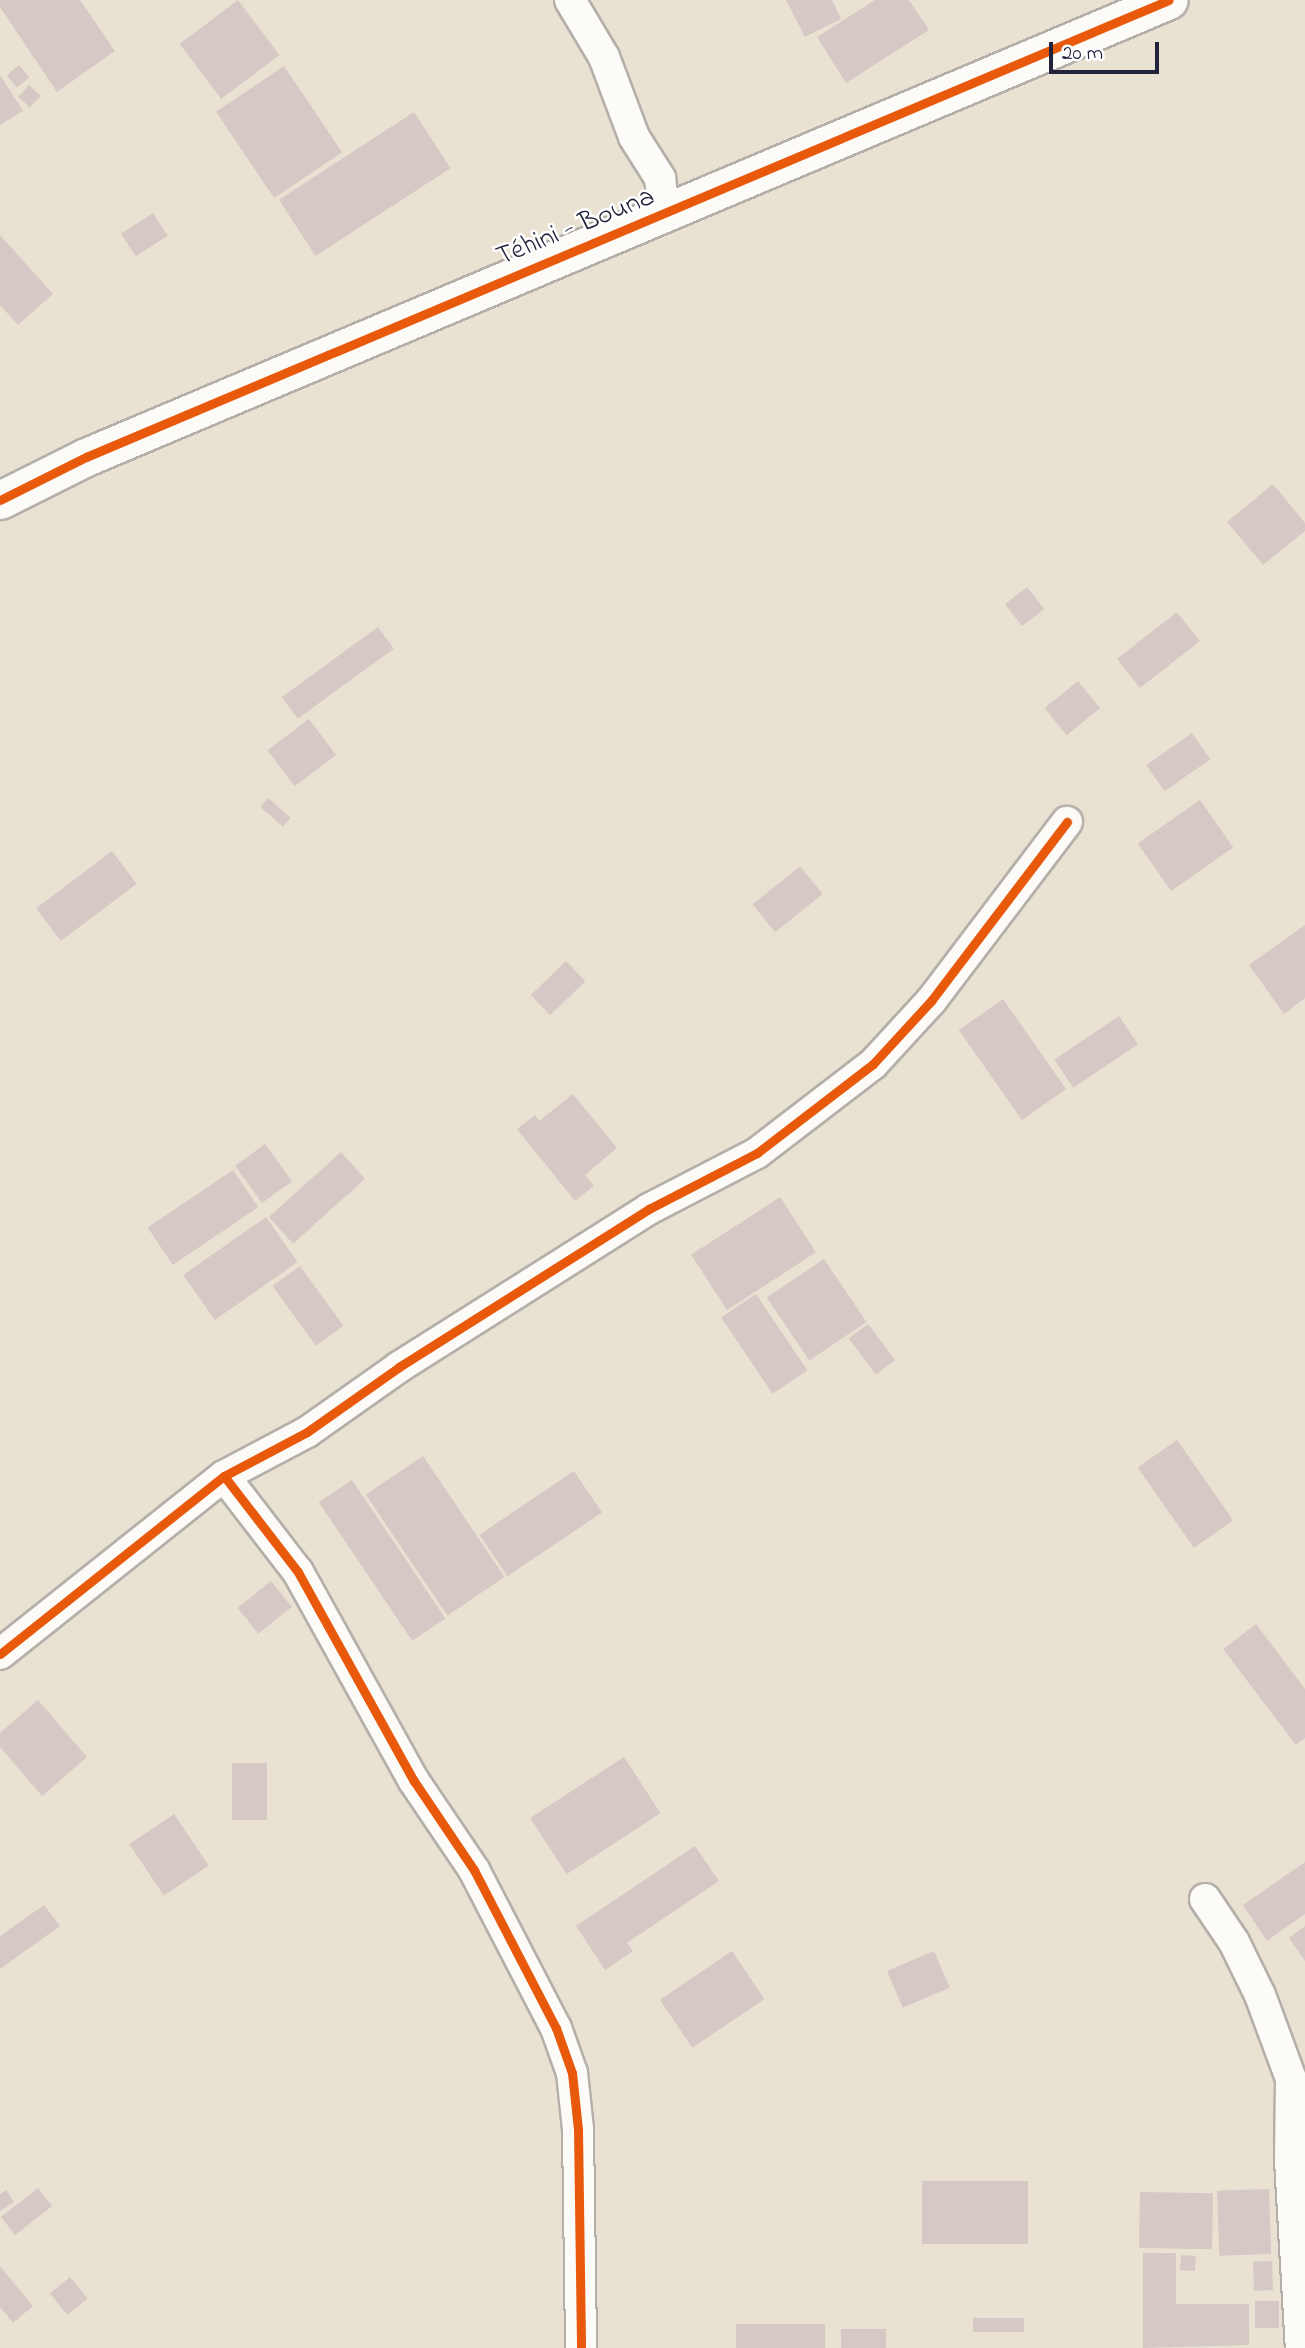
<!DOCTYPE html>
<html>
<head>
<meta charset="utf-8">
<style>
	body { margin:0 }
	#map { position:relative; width:1305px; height:2348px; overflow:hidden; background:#e9e2d3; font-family:"Indie Flower",sans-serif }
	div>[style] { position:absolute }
	.building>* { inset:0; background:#d6c9c5; transform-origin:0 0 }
	.roads { filter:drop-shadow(2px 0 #b4afa8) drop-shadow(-2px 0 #b4afa8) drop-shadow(0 2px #b4afa8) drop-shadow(0 -2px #b4afa8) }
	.minor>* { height:30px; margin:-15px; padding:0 15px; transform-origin:15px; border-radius:15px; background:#fcfbf8 }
	.tertiary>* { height:37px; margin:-18.5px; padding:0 18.5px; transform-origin:18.5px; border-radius:18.5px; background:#fcfbf8 }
	.cycleway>* { height:9px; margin:-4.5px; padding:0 4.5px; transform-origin:4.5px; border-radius:4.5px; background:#e8590c }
	span { translate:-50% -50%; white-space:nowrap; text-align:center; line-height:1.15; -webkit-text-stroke:5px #fff; paint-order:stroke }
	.street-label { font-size:28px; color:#22223b }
	.scale { position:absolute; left:1049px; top:42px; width:110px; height:32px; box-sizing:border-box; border:4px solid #22223b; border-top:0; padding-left:9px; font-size:21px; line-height:24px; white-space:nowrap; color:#22223b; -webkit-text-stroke:5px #fff; paint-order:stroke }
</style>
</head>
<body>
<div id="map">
	<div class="building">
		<div style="clip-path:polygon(0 0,80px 0,115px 51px,57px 92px,0 7px)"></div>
		<div style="left:238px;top:0;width:69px;height:73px;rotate:53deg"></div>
		<div style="clip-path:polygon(786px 0,832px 0,841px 19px,805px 37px)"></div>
		<div style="clip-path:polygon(875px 0,909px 0,929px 30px,846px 83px,817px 37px)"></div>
		<div style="left:19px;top:65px;width:16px;height:16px;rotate:50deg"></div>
		<div style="left:284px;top:66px;width:104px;height:82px;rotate:56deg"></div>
		<div style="clip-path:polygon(0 75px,23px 111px,0 125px)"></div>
		<div style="left:29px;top:85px;width:16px;height:16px;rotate:43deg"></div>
		<div style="left:414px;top:112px;width:67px;height:161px;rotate:57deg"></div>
		<div style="left:153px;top:213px;width:27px;height:38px;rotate:57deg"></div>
		<div style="clip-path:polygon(0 235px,53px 294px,18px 325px,0 305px)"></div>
		<div style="clip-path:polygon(1273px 484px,1305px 523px,1305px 531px,1263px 565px,1227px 522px)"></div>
		<div style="left:1027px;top:587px;width:28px;height:28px;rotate:52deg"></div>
		<div style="left:1177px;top:612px;width:37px;height:76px;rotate:52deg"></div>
		<div style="left:378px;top:627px;width:27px;height:119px;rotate:54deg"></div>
		<div style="left:1078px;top:681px;width:35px;height:43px;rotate:51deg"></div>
		<div style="left:309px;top:719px;width:45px;height:52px;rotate:53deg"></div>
		<div style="left:1192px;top:733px;width:32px;height:56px;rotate:55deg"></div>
		<div style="left:268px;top:798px;width:30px;height:12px;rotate:41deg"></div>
		<div style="left:1200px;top:800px;width:58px;height:76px;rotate:55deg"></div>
		<div style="left:112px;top:851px;width:41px;height:95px;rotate:53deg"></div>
		<div style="left:800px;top:866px;width:36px;height:61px;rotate:51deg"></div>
		<div style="clip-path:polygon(1305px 925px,1305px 998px,1284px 1014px,1249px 965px)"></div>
		<div style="left:566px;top:961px;width:28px;height:49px;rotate:46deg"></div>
		<div style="left:1003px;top:999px;width:110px;height:54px;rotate:55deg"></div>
		<div style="left:1119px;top:1016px;width:34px;height:78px;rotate:56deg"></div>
		<div style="clip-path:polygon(573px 1094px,617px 1148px,585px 1175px,594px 1186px,575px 1201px,517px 1129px,535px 1115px,539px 1121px)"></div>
		<div style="left:265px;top:1144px;width:46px;height:37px;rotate:54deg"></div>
		<div style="left:341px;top:1152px;width:36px;height:97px;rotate:48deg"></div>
		<div style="left:233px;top:1170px;width:45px;height:103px;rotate:56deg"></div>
		<div style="left:780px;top:1197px;width:66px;height:106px;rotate:57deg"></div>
		<div style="left:266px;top:1217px;width:55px;height:101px;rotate:55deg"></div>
		<div style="left:824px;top:1259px;width:76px;height:69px;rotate:56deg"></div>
		<div style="left:300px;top:1266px;width:74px;height:34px;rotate:54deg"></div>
		<div style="left:756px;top:1294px;width:92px;height:42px;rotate:56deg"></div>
		<div style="left:868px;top:1324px;width:45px;height:24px;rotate:53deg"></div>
		<div style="left:1177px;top:1440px;width:98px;height:48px;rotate:55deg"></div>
		<div style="left:423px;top:1456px;width:146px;height:69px;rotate:56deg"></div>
		<div style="left:574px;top:1471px;width:50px;height:114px;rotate:56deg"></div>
		<div style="left:352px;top:1480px;width:167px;height:40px;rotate:56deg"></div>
		<div style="left:271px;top:1581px;width:33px;height:43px;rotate:51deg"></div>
		<div style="clip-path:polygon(1256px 1624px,1305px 1689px,1305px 1738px,1296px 1745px,1223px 1649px)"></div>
		<div style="clip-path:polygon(38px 1700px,87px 1757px,42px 1796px,0 1747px,0 1733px)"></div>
		<div style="left:624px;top:1757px;width:67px;height:112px;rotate:57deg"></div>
		<div style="left:232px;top:1763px;width:35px;height:57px"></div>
		<div style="left:174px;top:1814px;width:62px;height:54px;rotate:56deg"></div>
		<div style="clip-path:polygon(695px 1846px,719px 1881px,627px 1943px,633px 1951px,605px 1970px,576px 1926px)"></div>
		<div style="clip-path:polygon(1305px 1862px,1305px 1914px,1267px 1941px,1243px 1905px)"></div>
		<div style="clip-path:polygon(44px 1905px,60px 1926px,0 1969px,0 1936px)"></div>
		<div style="clip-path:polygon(1305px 1926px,1305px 1961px,1289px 1938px)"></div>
		<div style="left:732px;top:1951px;width:58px;height:87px;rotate:56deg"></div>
		<div style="left:934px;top:1951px;width:40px;height:51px;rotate:67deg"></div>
		<div style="left:1028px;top:2181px;width:63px;height:106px;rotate:90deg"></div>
		<div style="left:38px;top:2188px;width:23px;height:47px;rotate:52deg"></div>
		<div style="left:1269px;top:2189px;width:65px;height:52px;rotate:88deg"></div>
		<div style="clip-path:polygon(6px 2190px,14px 2202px,0 2211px,0 2194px)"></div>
		<div style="left:1140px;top:2192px;width:73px;height:56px;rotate:1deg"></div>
		<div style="clip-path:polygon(1143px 2253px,1176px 2253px,1176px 2304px,1249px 2304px,1249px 2345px,1143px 2348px)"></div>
		<div style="left:1181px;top:2255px;width:15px;height:15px;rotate:4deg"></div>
		<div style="left:1272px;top:2261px;width:29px;height:19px;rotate:88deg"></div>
		<div style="clip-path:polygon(0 2266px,33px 2306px,13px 2323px,0 2307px)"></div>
		<div style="left:70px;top:2277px;width:28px;height:26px;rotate:51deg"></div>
		<div style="left:1255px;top:2301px;width:24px;height:27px"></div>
		<div style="left:1024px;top:2318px;width:14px;height:51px;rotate:90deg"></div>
		<div style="left:825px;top:2324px;width:24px;height:89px;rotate:90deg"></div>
		<div style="left:841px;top:2329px;width:45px;height:19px"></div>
	</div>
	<div class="roads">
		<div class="minor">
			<div style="left:570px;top:0;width:66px;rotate:59.2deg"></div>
			<div style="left:604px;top:57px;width:85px;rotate:69.4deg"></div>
			<div style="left:634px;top:137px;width:49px;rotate:57.6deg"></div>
			<div style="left:660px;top:178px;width:38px;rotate:83deg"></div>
			<div style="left:224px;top:1476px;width:121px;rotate:52.4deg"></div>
			<div style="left:298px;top:1572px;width:239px;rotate:61deg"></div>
			<div style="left:414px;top:1781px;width:107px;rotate:56deg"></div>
			<div style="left:474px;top:1870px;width:178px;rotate:62.6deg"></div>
			<div style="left:556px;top:2028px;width:48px;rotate:70.4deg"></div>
			<div style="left:572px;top:2073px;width:56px;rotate:83.9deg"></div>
			<div style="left:578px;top:2129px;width:219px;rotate:89.2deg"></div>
			<div style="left:0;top:1654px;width:286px;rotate:-38.5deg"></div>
			<div style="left:224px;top:1476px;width:94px;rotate:-27.9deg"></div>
			<div style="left:307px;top:1432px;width:113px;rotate:-35.2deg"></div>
			<div style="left:399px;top:1367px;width:296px;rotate:-32.3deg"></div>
			<div style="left:649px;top:1209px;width:122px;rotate:-27.4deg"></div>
			<div style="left:757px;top:1153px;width:146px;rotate:-37.5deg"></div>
			<div style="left:873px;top:1064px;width:86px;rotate:-47.4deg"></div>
			<div style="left:931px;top:1001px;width:225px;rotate:-52.8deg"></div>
			<div style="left:1205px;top:1899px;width:52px;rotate:56deg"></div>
			<div style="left:1234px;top:1942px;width:59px;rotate:63.9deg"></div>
			<div style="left:1260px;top:1995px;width:90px;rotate:69.7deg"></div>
			<div style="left:1291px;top:2079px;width:81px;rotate:90.7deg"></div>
			<div style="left:1290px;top:2160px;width:188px;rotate:86.7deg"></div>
		</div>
		<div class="tertiary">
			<div style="left:0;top:500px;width:96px;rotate:-26.6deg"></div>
			<div style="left:86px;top:457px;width:1175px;rotate:-22.88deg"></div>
		</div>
	</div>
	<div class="cycleway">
		<div style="left:0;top:500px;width:96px;rotate:-26.6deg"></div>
		<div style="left:86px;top:457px;width:1175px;rotate:-22.88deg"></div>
		<div style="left:224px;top:1476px;width:121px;rotate:52.4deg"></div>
		<div style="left:298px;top:1572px;width:239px;rotate:61deg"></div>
		<div style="left:414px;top:1781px;width:107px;rotate:56deg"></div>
		<div style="left:474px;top:1870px;width:178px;rotate:62.6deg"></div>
		<div style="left:556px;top:2028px;width:48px;rotate:70.4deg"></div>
		<div style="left:572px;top:2073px;width:56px;rotate:83.9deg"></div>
		<div style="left:578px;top:2129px;width:219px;rotate:89.2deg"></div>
		<div style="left:0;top:1654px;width:286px;rotate:-38.5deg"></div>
		<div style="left:224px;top:1476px;width:94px;rotate:-27.9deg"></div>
		<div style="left:307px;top:1432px;width:113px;rotate:-35.2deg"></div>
		<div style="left:399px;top:1367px;width:296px;rotate:-32.3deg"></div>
		<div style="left:649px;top:1209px;width:122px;rotate:-27.4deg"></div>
		<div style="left:757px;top:1153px;width:146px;rotate:-37.5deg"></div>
		<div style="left:873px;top:1064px;width:86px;rotate:-47.4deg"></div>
		<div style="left:931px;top:1001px;width:225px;rotate:-52.8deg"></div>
	</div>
	<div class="street-label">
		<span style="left:576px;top:228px;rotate:-22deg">Téhini - Bouna</span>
	</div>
	<div class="scale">20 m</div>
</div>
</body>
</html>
